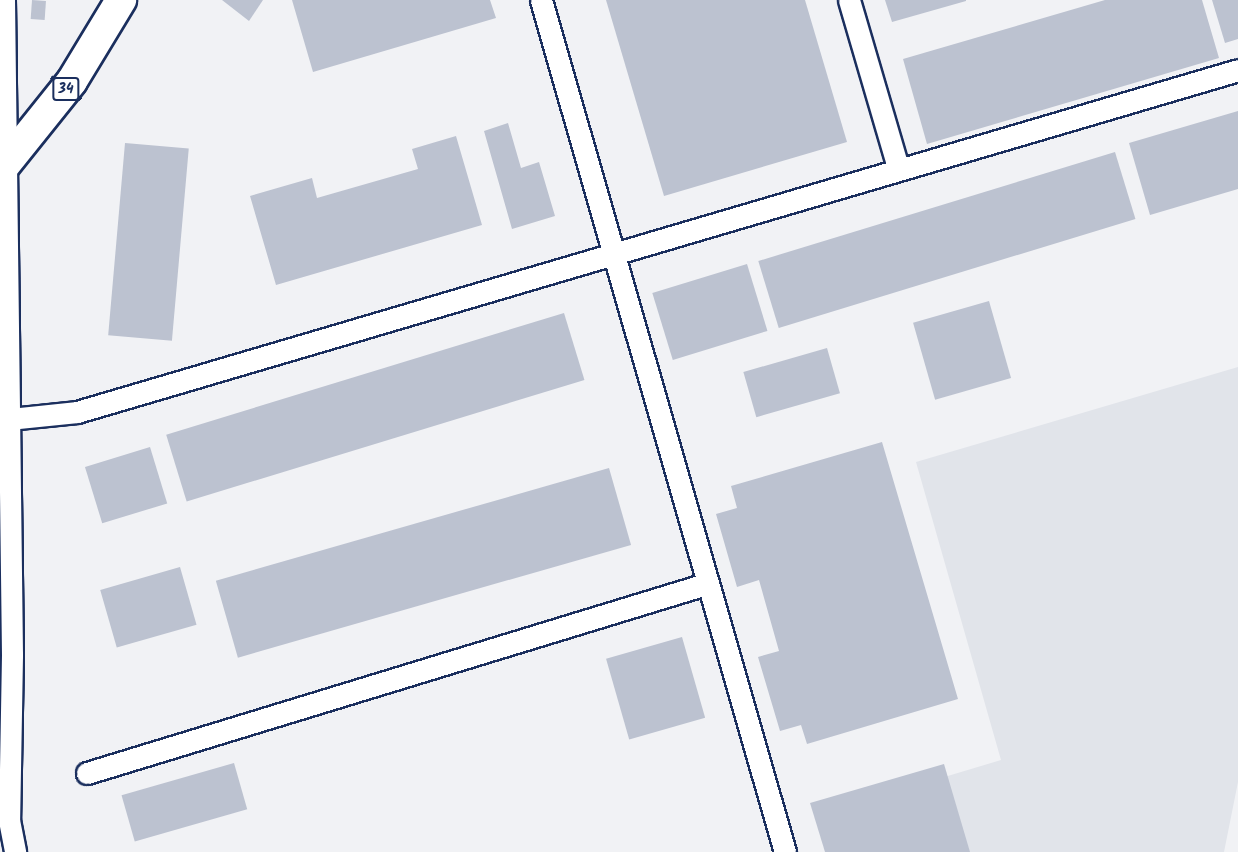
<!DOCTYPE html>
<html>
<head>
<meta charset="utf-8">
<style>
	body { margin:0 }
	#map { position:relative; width:1238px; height:852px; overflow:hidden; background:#f1f2f5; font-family:Kalam,sans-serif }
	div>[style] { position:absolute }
	.built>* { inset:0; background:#e1e4ea }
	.building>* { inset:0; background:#bcc2d0; transform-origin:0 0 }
	.roads { filter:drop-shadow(2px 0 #1b2f5e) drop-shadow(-2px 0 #1b2f5e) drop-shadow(0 2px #1b2f5e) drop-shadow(0 -2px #1b2f5e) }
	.minor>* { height:21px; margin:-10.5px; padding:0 10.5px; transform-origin:10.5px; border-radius:10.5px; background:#fff }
	.highway>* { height:30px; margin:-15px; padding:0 15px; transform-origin:15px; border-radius:15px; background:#fff }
	.path-bridge>* { height:4px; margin-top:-2px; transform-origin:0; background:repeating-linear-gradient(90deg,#1b2f5e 0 6px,transparent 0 10.5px) }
	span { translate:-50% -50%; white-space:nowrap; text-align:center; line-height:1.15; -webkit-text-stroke:5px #fff; paint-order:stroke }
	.shield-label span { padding:2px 4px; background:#fff; border:2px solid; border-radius:4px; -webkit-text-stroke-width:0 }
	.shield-label { font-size:14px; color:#1b2f5e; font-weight:700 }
</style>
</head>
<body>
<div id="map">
	<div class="built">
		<div style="clip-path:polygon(1238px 367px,1238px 782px,1224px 852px,841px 852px,828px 812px,1001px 760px,916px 462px)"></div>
	</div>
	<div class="building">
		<div style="left:32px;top:0;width:14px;height:19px;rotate:4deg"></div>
		<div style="clip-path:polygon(222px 0,263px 0,249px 21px)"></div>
		<div style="clip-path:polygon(292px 0,490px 0,496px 18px,313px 72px)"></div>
		<div style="clip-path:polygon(606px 0,805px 0,847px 142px,664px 196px)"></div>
		<div style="clip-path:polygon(885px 0,966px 0,966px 1px,892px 22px)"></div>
		<div style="clip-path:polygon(1105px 0,1202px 0,1219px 58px,927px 144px,903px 59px)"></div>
		<div style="clip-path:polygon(1212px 0,1238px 0,1238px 39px,1225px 43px)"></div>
		<div style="clip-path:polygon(1238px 111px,1238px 189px,1150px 215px,1129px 143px)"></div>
		<div style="clip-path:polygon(508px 123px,521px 168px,539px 162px,555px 216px,512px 229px,484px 131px)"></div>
		<div style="clip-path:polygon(456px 136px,482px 225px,276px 285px,250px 196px,312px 178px,317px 198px,418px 169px,412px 149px)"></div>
		<div style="left:125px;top:143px;width:64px;height:193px;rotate:5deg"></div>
		<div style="left:1115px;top:152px;width:70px;height:373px;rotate:73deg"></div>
		<div style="left:747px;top:264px;width:70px;height:99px;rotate:73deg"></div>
		<div style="left:989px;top:301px;width:80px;height:79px;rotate:74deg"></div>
		<div style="left:564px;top:313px;width:70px;height:416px;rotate:73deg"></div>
		<div style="left:827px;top:348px;width:47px;height:87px;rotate:74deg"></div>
		<div style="clip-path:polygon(882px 442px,958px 699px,807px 744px,801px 725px,780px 731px,758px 657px,779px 651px,759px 580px,737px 587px,716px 514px,737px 508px,731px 486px)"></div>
		<div style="left:150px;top:447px;width:59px;height:68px;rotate:73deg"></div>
		<div style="left:609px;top:468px;width:80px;height:409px;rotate:74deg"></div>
		<div style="left:180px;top:567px;width:60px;height:83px;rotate:74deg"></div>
		<div style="left:682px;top:637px;width:84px;height:79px;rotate:74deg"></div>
		<div style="left:234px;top:763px;width:48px;height:117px;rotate:74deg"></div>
		<div style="clip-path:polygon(944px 764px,970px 852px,825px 852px,810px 803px)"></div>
	</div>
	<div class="roads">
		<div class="minor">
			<div style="left:4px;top:0;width:655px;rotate:89.3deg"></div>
			<div style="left:12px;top:655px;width:165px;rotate:91deg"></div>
			<div style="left:9px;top:820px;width:33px;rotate:79deg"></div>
			<div style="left:541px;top:0;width:886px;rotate:74.02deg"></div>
			<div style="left:849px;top:0;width:175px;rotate:73.7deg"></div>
			<div style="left:9px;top:419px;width:68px;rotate:-5.9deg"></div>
			<div style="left:77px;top:412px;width:1210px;rotate:-16.41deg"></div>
			<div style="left:87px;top:773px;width:647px;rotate:-16.98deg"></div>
		</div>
		<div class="highway">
			<div style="left:0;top:171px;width:115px;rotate:-51.3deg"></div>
			<div style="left:72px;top:81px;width:95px;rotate:-58.8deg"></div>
		</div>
	</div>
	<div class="path-bridge">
		<div style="left:51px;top:77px;width:38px;rotate:37deg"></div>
	</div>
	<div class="shield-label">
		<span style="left:66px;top:89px">34</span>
	</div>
</div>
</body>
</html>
